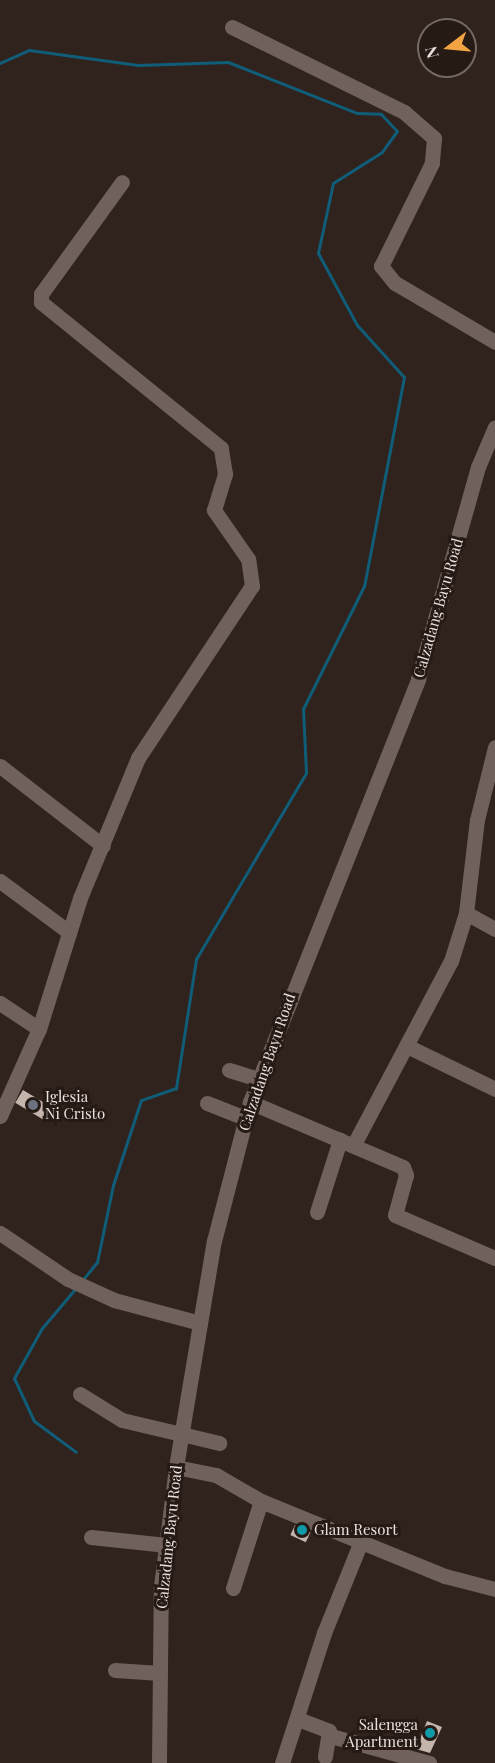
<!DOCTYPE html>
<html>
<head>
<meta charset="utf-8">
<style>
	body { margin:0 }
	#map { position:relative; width:495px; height:1763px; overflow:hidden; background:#30231d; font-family:"Playfair Display",serif }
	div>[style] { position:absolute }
	.stream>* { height:3px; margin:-1.5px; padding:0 1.5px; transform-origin:1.5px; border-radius:1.5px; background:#0f5d79 }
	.building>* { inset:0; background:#c4b4ac; transform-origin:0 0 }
	.minor>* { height:15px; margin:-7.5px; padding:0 7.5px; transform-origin:7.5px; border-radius:7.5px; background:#70625b }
	.dots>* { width:16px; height:16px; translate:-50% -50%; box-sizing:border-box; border:3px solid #261a14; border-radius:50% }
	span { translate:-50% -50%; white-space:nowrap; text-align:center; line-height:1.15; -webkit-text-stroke:6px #261a14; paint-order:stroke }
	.street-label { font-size:15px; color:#e9e1dd }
	.poi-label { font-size:15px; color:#e9e1dd }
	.left { translate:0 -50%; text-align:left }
	.right { translate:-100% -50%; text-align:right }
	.north { position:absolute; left:417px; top:18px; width:60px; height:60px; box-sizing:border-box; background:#261a14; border:2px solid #746a64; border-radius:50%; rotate:254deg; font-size:16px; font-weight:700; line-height:24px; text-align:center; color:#e9e1dd }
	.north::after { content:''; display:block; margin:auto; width:21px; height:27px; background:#f3a442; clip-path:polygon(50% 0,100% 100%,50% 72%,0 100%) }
</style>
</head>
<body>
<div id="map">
	<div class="stream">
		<div style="left:0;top:63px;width:32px;rotate:-24deg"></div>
		<div style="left:29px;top:50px;width:110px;rotate:7.8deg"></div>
		<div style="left:138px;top:65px;width:90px;rotate:-1.9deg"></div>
		<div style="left:228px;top:62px;width:139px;rotate:21.6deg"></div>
		<div style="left:357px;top:113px;width:24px;rotate:2deg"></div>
		<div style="left:381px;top:114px;width:23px;rotate:47deg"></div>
		<div style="left:397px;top:131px;width:26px;rotate:126deg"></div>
		<div style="left:382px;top:152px;width:58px;rotate:147.7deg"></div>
		<div style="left:333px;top:183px;width:72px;rotate:102.1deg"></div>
		<div style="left:318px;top:253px;width:82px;rotate:61.6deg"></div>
		<div style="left:357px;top:325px;width:70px;rotate:47.9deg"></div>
		<div style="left:404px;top:377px;width:213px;rotate:100.8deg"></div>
		<div style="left:364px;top:586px;width:137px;rotate:116.4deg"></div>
		<div style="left:303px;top:709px;width:64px;rotate:87.3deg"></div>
		<div style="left:306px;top:773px;width:216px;rotate:120.6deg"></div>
		<div style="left:196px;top:959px;width:131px;rotate:98.8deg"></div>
		<div style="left:176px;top:1088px;width:37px;rotate:161deg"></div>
		<div style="left:141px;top:1100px;width:89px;rotate:108.2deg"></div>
		<div style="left:113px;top:1185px;width:79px;rotate:101.7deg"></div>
		<div style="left:97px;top:1262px;width:22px;rotate:129deg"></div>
		<div style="left:75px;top:1289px;width:51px;rotate:130.2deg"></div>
		<div style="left:42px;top:1328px;width:57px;rotate:119.2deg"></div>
		<div style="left:14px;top:1378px;width:47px;rotate:65.1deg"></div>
		<div style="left:34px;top:1421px;width:52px;rotate:36.4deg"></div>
	</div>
	<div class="building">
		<div style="left:23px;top:1090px;width:33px;height:15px;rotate:31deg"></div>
		<div style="left:295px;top:1525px;width:17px;height:11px;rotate:25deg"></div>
		<div style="clip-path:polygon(427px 1721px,442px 1727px,430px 1753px,416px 1749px)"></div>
	</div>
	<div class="minor">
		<div style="left:232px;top:27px;width:192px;rotate:26.3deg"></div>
		<div style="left:404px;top:112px;width:40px;rotate:41deg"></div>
		<div style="left:434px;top:138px;width:25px;rotate:95deg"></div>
		<div style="left:432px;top:163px;width:115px;rotate:116.3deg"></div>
		<div style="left:381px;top:266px;width:22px;rotate:51deg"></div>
		<div style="left:395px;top:283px;width:116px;rotate:30.5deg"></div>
		<div style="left:0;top:766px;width:130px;rotate:37.8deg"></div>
		<div style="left:0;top:881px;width:86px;rotate:36.5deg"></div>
		<div style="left:466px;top:913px;width:33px;rotate:29deg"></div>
		<div style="left:0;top:1003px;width:47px;rotate:33.7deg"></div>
		<div style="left:409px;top:1047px;width:96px;rotate:26deg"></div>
		<div style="left:229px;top:1070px;width:30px;rotate:17deg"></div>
		<div style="left:250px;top:1102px;width:166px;rotate:23deg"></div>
		<div style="left:403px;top:1167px;width:9px;rotate:69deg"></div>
		<div style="left:406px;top:1175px;width:41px;rotate:105.4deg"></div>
		<div style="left:395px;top:1215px;width:109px;rotate:23.3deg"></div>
		<div style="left:207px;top:1103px;width:41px;rotate:21.5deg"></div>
		<div style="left:0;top:1116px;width:95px;rotate:-65.9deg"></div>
		<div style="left:39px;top:1029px;width:137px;rotate:-72.6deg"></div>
		<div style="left:80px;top:898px;width:152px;rotate:-67.5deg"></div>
		<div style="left:138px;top:758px;width:206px;rotate:-56.5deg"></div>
		<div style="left:252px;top:586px;width:27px;rotate:-98deg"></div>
		<div style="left:248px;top:559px;width:60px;rotate:-124.8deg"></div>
		<div style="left:214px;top:510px;width:38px;rotate:-73deg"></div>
		<div style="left:225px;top:474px;width:26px;rotate:-99deg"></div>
		<div style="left:221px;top:448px;width:232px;rotate:-141deg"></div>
		<div style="left:41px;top:302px;width:8px;rotate:-90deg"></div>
		<div style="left:41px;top:294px;width:138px;rotate:-54.1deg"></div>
		<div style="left:354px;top:1144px;width:207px;rotate:-62.1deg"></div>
		<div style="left:451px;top:961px;width:50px;rotate:-72.6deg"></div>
		<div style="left:466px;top:913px;width:94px;rotate:-83.3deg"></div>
		<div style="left:477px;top:820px;width:75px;rotate:-76.1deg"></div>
		<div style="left:317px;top:1212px;width:76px;rotate:-72.3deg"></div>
		<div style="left:0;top:1233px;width:82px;rotate:34.1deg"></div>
		<div style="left:68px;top:1279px;width:51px;rotate:24.5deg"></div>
		<div style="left:114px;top:1300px;width:89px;rotate:15deg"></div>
		<div style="left:80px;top:1394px;width:49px;rotate:31.8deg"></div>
		<div style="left:122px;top:1420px;width:100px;rotate:13.3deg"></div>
		<div style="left:176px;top:1467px;width:41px;rotate:11.3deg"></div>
		<div style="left:216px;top:1475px;width:52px;rotate:30deg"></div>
		<div style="left:261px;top:1501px;width:199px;rotate:22.2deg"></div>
		<div style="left:445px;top:1576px;width:52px;rotate:14.6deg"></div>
		<div style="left:91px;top:1537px;width:76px;rotate:6deg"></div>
		<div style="left:233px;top:1588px;width:91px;rotate:-72.2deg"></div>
		<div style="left:115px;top:1670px;width:45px;rotate:3.8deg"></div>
		<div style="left:298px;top:1719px;width:33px;rotate:21deg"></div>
		<div style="left:329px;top:1731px;width:26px;rotate:99deg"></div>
		<div style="left:331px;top:1736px;width:102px;rotate:15.4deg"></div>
		<div style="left:159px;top:1763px;width:177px;rotate:-89.4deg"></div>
		<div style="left:161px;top:1586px;width:120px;rotate:-82.8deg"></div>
		<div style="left:176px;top:1467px;width:229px;rotate:-80.5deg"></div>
		<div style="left:214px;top:1241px;width:144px;rotate:-75.5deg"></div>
		<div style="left:250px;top:1102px;width:455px;rotate:-68.3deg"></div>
		<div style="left:418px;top:679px;width:220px;rotate:-74.2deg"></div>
		<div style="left:478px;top:467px;width:43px;rotate:-67deg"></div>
		<div style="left:282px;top:1763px;width:137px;rotate:-72.1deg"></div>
		<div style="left:324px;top:1633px;width:101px;rotate:-68deg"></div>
	</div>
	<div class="dots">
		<div style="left:33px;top:1105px;background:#6b7280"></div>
		<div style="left:302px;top:1530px;background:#0f9aa8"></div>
		<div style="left:430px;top:1733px;background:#0f9aa8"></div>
	</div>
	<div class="street-label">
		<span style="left:438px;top:608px;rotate:-74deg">Calzadang Bayu Road</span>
		<span style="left:267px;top:1062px;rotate:-71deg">Calzadang Bayu Road</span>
		<span style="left:169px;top:1537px;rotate:-84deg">Calzadang Bayu Road</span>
	</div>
	<div class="poi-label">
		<span class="left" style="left:45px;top:1105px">Iglesia<br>Ni Cristo</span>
		<span class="left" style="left:314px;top:1530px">Glam Resort</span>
		<span class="right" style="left:418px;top:1733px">Salengga<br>Apartment</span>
	</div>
	<div class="north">N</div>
</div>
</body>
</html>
